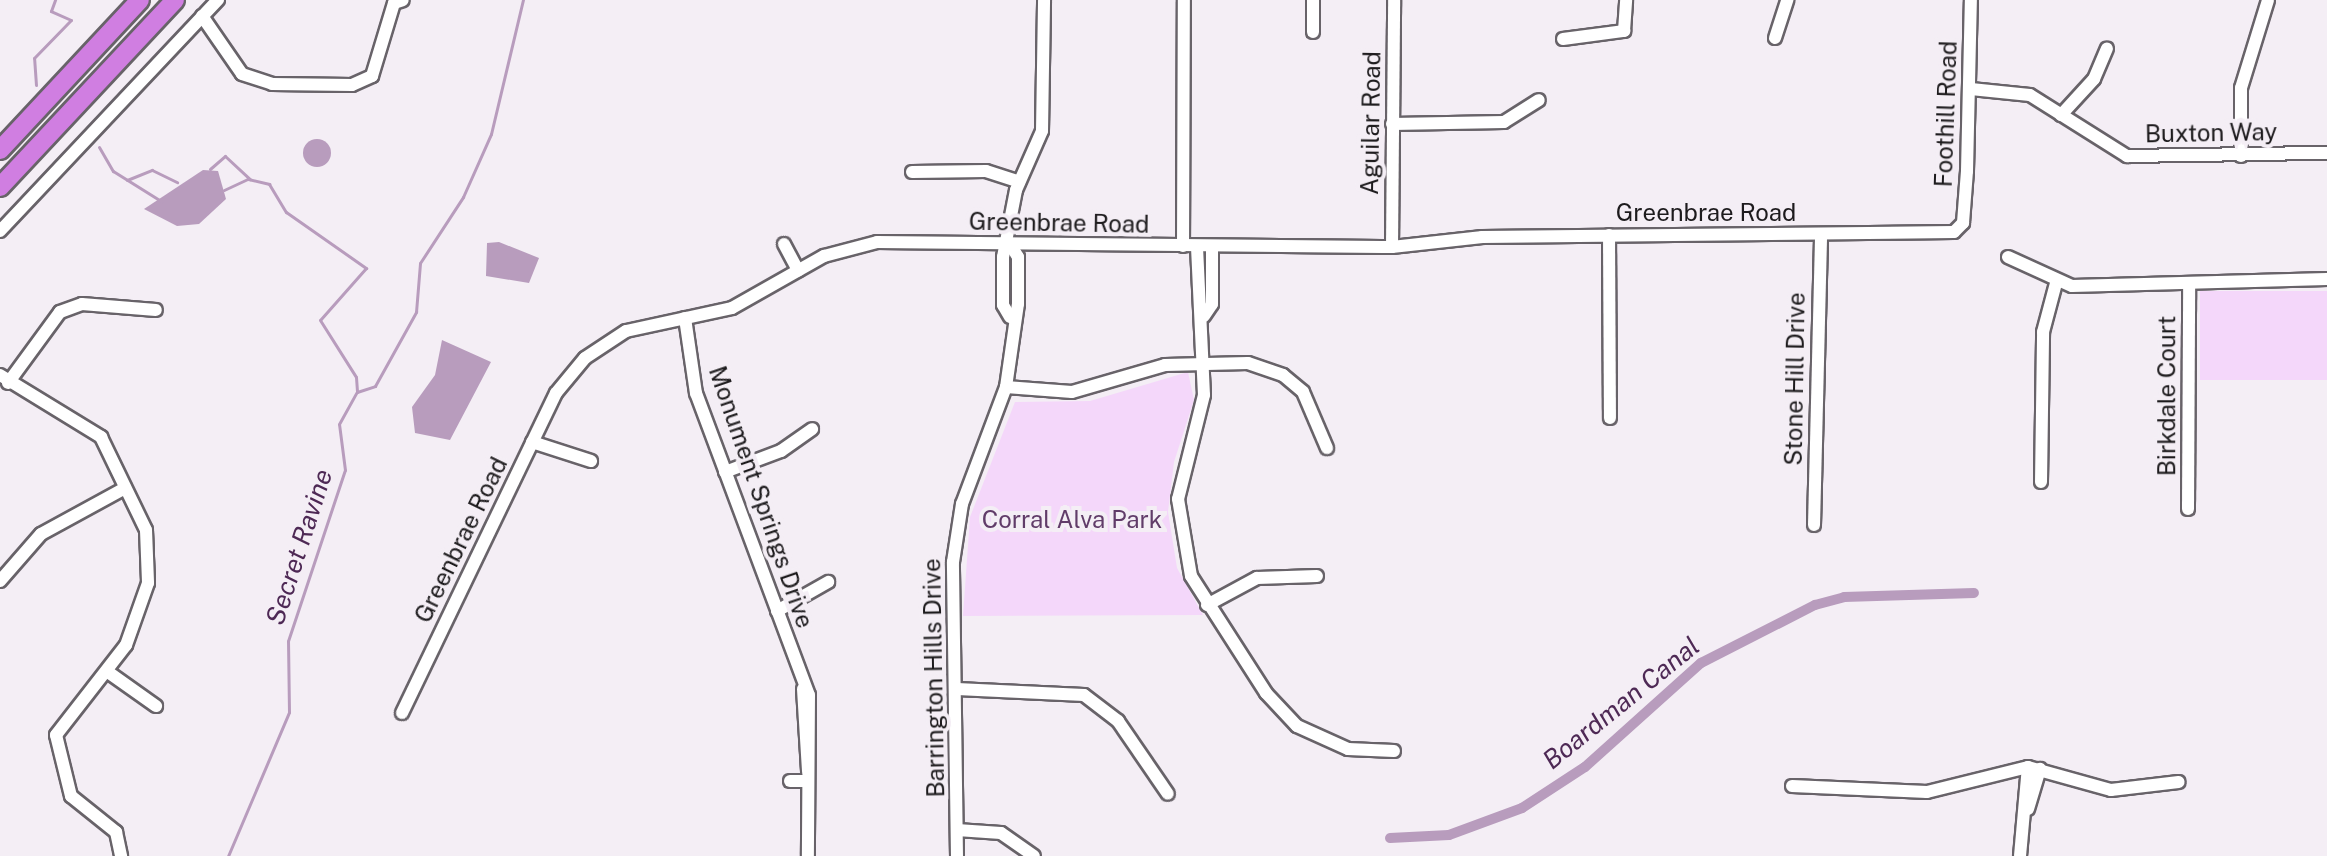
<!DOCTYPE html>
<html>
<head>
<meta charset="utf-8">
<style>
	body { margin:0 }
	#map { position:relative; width:2327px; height:856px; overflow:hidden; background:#f4eef5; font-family:"Public Sans",sans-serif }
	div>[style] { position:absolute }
	.green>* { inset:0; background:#f4d7fa; transform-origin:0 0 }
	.water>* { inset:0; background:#b89cbd }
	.round { border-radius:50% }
	.stream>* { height:3px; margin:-1.5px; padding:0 1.5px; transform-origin:1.5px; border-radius:1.5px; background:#b89cbd }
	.canal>* { height:10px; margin:-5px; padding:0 5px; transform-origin:5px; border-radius:5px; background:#b89cbd }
	.roads { filter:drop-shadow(2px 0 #686369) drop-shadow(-2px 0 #686369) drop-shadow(0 2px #686369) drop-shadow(0 -2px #686369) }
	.minor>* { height:12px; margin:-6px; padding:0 6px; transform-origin:6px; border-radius:6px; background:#fff }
	.highway>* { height:18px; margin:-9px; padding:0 9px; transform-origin:9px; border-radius:9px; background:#d07ee1 }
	span { translate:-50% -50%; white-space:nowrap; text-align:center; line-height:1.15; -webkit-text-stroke:8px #f4eef5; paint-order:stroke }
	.street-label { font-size:24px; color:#1d1b1d }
	.park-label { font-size:24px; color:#613c69 }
	.water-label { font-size:26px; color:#4e2955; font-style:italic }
</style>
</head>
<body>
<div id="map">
	<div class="green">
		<div style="left:2327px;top:291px;width:89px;height:127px;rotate:90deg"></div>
		<div style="clip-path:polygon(1188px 372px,1194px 400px,1174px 462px,1168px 512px,1177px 568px,1203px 615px,963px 616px,970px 517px,1015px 402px,1090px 401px)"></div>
	</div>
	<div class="water">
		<div class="round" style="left:303px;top:139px;width:28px;height:28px"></div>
		<div style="clip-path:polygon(203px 170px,218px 171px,226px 199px,199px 224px,177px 226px,144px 209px)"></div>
		<div style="clip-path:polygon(499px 242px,539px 258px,529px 283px,486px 276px,487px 243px)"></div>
		<div style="clip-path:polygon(442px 340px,491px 362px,450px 440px,415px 433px,412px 407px,435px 375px)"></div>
	</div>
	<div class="stream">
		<div style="left:36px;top:85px;width:27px;rotate:-94deg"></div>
		<div style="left:34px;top:58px;width:53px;rotate:-45.8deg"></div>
		<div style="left:71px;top:20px;width:22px;rotate:-156deg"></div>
		<div style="left:51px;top:11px;width:12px;rotate:-70deg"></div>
		<div style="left:99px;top:147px;width:28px;rotate:60deg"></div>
		<div style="left:113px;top:171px;width:57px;rotate:32deg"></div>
		<div style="left:210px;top:169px;width:20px;rotate:-41deg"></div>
		<div style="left:225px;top:156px;width:34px;rotate:43deg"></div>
		<div style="left:127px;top:180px;width:27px;rotate:-22deg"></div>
		<div style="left:152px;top:170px;width:28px;rotate:26deg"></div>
		<div style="left:224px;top:190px;width:26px;rotate:-25deg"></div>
		<div style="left:248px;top:179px;width:22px;rotate:13deg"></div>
		<div style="left:269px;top:184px;width:33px;rotate:59deg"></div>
		<div style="left:286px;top:212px;width:98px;rotate:35deg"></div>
		<div style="left:366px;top:268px;width:69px;rotate:131.5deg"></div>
		<div style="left:320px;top:320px;width:67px;rotate:57.7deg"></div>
		<div style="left:356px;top:377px;width:15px;rotate:86deg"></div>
		<div style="left:228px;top:856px;width:156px;rotate:-67deg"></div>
		<div style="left:289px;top:712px;width:71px;rotate:-90.8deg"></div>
		<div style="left:288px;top:641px;width:180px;rotate:-71.6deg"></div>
		<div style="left:345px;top:470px;width:46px;rotate:-97.4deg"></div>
		<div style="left:339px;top:424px;width:37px;rotate:-61deg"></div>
		<div style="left:357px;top:392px;width:19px;rotate:-18deg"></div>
		<div style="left:375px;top:386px;width:85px;rotate:-61deg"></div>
		<div style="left:416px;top:312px;width:49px;rotate:-85.3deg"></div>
		<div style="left:420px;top:263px;width:79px;rotate:-56.9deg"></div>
		<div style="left:463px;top:197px;width:69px;rotate:-66deg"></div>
		<div style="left:491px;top:134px;width:138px;rotate:-76.6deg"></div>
	</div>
	<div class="canal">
		<div style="left:1390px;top:838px;width:59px;rotate:-2.9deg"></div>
		<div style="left:1449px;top:835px;width:78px;rotate:-20.3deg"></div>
		<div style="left:1522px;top:808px;width:75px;rotate:-33.1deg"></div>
		<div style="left:1585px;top:767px;width:156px;rotate:-41.9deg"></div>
		<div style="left:1701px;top:663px;width:128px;rotate:-27deg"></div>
		<div style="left:1815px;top:605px;width:30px;rotate:-15deg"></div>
		<div style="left:1844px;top:597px;width:130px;rotate:-1.8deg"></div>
	</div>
	<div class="roads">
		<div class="minor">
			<div style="left:1313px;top:0;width:32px;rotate:90deg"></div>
			<div style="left:202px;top:16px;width:70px;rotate:55.4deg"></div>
			<div style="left:242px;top:74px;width:32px;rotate:18deg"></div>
			<div style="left:272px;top:84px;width:80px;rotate:0.7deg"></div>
			<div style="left:352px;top:85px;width:22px;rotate:-24deg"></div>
			<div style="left:372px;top:76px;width:76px;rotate:-73.2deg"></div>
			<div style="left:394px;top:3px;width:9px;rotate:-18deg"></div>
			<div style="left:1775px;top:38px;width:40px;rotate:-72deg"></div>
			<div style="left:1563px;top:39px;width:62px;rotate:-7.5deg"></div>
			<div style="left:1624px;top:31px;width:31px;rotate:-86deg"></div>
			<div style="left:1971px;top:89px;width:59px;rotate:5.8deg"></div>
			<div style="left:2030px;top:95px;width:115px;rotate:32.2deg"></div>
			<div style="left:2127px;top:156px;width:200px;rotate:-0.9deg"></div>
			<div style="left:2061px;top:115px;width:49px;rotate:-47.5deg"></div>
			<div style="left:2094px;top:79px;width:33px;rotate:-67deg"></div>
			<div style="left:1392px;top:124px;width:112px;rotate:-1deg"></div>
			<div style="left:1504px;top:122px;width:41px;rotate:-32.2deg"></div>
			<div style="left:2241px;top:156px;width:68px;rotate:-90deg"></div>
			<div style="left:2241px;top:88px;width:92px;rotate:-72.9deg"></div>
			<div style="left:912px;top:172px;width:74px;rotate:-0.8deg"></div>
			<div style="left:986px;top:171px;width:35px;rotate:18deg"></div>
			<div style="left:0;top:231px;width:318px;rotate:-46.7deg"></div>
			<div style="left:1609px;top:235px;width:183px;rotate:89.7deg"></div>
			<div style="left:784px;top:244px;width:30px;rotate:62deg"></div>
			<div style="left:1183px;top:246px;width:246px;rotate:-89.8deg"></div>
			<div style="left:1197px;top:247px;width:148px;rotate:87.3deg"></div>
			<div style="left:1204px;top:395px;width:107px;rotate:104deg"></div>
			<div style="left:1178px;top:499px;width:78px;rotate:80.4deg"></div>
			<div style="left:1191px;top:576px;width:139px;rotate:57.3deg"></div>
			<div style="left:1266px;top:693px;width:45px;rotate:46.8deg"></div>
			<div style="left:1297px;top:726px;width:56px;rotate:24.3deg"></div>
			<div style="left:1348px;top:749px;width:46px;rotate:2.5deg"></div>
			<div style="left:1392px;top:247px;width:247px;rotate:-89.5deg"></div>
			<div style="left:2008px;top:257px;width:70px;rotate:24.4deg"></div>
			<div style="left:2072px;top:286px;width:255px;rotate:-1.6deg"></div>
			<div style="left:1204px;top:316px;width:14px;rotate:-56deg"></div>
			<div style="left:1212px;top:304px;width:57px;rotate:-90deg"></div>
			<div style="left:1010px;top:317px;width:14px;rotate:-120deg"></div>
			<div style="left:1003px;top:305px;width:48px;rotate:-90deg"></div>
			<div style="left:1003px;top:257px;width:68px;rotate:-79deg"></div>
			<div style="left:1016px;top:190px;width:64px;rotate:-66.2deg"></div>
			<div style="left:1042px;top:131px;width:131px;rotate:-89.1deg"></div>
			<div style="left:685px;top:318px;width:76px;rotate:81.7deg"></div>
			<div style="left:696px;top:393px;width:322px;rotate:69.5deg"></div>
			<div style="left:809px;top:695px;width:161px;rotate:90.4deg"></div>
			<div style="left:0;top:375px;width:119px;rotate:31.5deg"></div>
			<div style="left:101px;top:437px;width:103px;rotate:64.2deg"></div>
			<div style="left:146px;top:530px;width:53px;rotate:87.8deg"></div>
			<div style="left:148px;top:583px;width:66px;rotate:109.5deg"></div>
			<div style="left:126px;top:645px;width:114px;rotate:127.9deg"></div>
			<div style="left:56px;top:735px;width:63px;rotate:76.2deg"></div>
			<div style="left:71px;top:796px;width:58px;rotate:38.7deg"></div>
			<div style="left:116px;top:832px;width:25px;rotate:78deg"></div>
			<div style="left:8px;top:383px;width:88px;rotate:-53.8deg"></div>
			<div style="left:60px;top:312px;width:23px;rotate:-20deg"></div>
			<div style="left:82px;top:304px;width:74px;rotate:4.6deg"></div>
			<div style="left:1006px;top:387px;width:66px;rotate:4.3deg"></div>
			<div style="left:1072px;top:392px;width:97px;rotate:-16.2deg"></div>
			<div style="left:1165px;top:365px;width:83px;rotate:-1.4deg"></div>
			<div style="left:1248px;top:363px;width:37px;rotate:19deg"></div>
			<div style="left:1283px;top:375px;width:26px;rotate:40deg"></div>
			<div style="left:1303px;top:392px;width:61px;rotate:66.8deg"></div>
			<div style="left:532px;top:442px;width:62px;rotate:17.9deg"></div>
			<div style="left:725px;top:472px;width:60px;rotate:-20.6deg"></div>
			<div style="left:781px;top:451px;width:38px;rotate:-35deg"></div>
			<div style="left:2041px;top:482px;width:150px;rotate:-89.2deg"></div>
			<div style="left:2043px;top:332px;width:51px;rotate:-75.1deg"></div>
			<div style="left:2188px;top:509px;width:225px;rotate:-89.7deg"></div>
			<div style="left:1814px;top:525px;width:291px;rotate:-88.6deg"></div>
			<div style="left:0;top:581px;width:62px;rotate:-48.9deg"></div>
			<div style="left:41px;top:534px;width:96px;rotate:-28.7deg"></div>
			<div style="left:1207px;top:605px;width:57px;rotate:-28.4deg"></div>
			<div style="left:1257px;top:578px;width:60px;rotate:-1.9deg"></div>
			<div style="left:777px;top:611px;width:59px;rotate:-29.6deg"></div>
			<div style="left:108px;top:672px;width:59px;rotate:35.3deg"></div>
			<div style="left:803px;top:689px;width:82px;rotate:86.5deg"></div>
			<div style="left:957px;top:689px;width:127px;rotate:2.7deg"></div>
			<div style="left:1084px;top:695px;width:43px;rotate:37.4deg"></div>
			<div style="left:1118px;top:721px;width:88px;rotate:55.6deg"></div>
			<div style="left:402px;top:713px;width:355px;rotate:-64.3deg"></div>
			<div style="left:556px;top:393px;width:45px;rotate:-50.4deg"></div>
			<div style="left:585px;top:358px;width:49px;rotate:-33.4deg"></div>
			<div style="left:626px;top:331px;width:108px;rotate:-12.2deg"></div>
			<div style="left:732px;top:308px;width:106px;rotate:-29.5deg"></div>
			<div style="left:824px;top:256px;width:55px;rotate:-14.8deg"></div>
			<div style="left:877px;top:242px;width:515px;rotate:0.56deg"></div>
			<div style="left:1392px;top:247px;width:91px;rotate:-6.3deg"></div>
			<div style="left:1482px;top:237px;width:472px;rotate:-0.6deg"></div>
			<div style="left:1954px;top:232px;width:13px;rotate:-45deg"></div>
			<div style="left:1963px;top:223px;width:52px;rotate:-85.6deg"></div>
			<div style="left:1967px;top:171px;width:171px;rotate:-88.7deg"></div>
			<div style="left:790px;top:781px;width:18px"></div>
			<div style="left:1792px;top:786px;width:135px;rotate:2.5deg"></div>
			<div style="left:1927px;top:792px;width:104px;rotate:-13.9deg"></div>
			<div style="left:2028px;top:767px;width:86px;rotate:15.5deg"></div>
			<div style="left:2111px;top:790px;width:68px;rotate:-6.7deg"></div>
			<div style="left:2028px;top:809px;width:42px;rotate:-73.3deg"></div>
			<div style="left:957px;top:830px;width:44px;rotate:3.9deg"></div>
			<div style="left:1001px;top:833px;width:40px;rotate:34.9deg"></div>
			<div style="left:957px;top:856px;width:294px;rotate:-90.8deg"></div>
			<div style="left:953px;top:562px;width:59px;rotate:-81.2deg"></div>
			<div style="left:962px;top:504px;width:125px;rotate:-69.4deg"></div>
			<div style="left:1006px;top:387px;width:84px;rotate:-81.8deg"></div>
			<div style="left:1018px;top:304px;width:47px;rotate:-90deg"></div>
			<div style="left:1018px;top:257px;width:15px;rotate:-122deg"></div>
			<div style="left:2020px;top:856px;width:89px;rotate:-84.9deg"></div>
		</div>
		<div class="highway">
			<div style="left:0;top:150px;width:205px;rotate:-47deg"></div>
			<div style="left:0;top:187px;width:256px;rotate:-46.9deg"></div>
		</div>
	</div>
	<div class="street-label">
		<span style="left:1946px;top:114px;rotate:-88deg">Foothill Road</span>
		<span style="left:1371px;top:123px;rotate:-89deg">Aguilar Road</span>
		<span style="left:2211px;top:133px;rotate:-1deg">Buxton Way</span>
		<span style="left:1706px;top:213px">Greenbrae Road</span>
		<span style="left:1059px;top:223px;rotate:1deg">Greenbrae Road</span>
		<span style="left:1795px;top:379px;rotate:-89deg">Stone Hill Drive</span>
		<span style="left:2167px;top:396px;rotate:-90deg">Birkdale Court</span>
		<span style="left:761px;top:497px;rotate:71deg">Monument Springs Drive</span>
		<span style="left:461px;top:540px;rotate:-64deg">Greenbrae Road</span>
		<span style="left:934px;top:678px;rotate:-91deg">Barrington Hills Drive</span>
	</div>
	<div class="park-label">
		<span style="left:1072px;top:520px">Corral Alva Park</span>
	</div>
	<div class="water-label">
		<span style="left:299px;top:547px;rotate:-72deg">Secret Ravine</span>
		<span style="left:1621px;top:703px;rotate:-39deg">Boardman Canal</span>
	</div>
</div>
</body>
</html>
